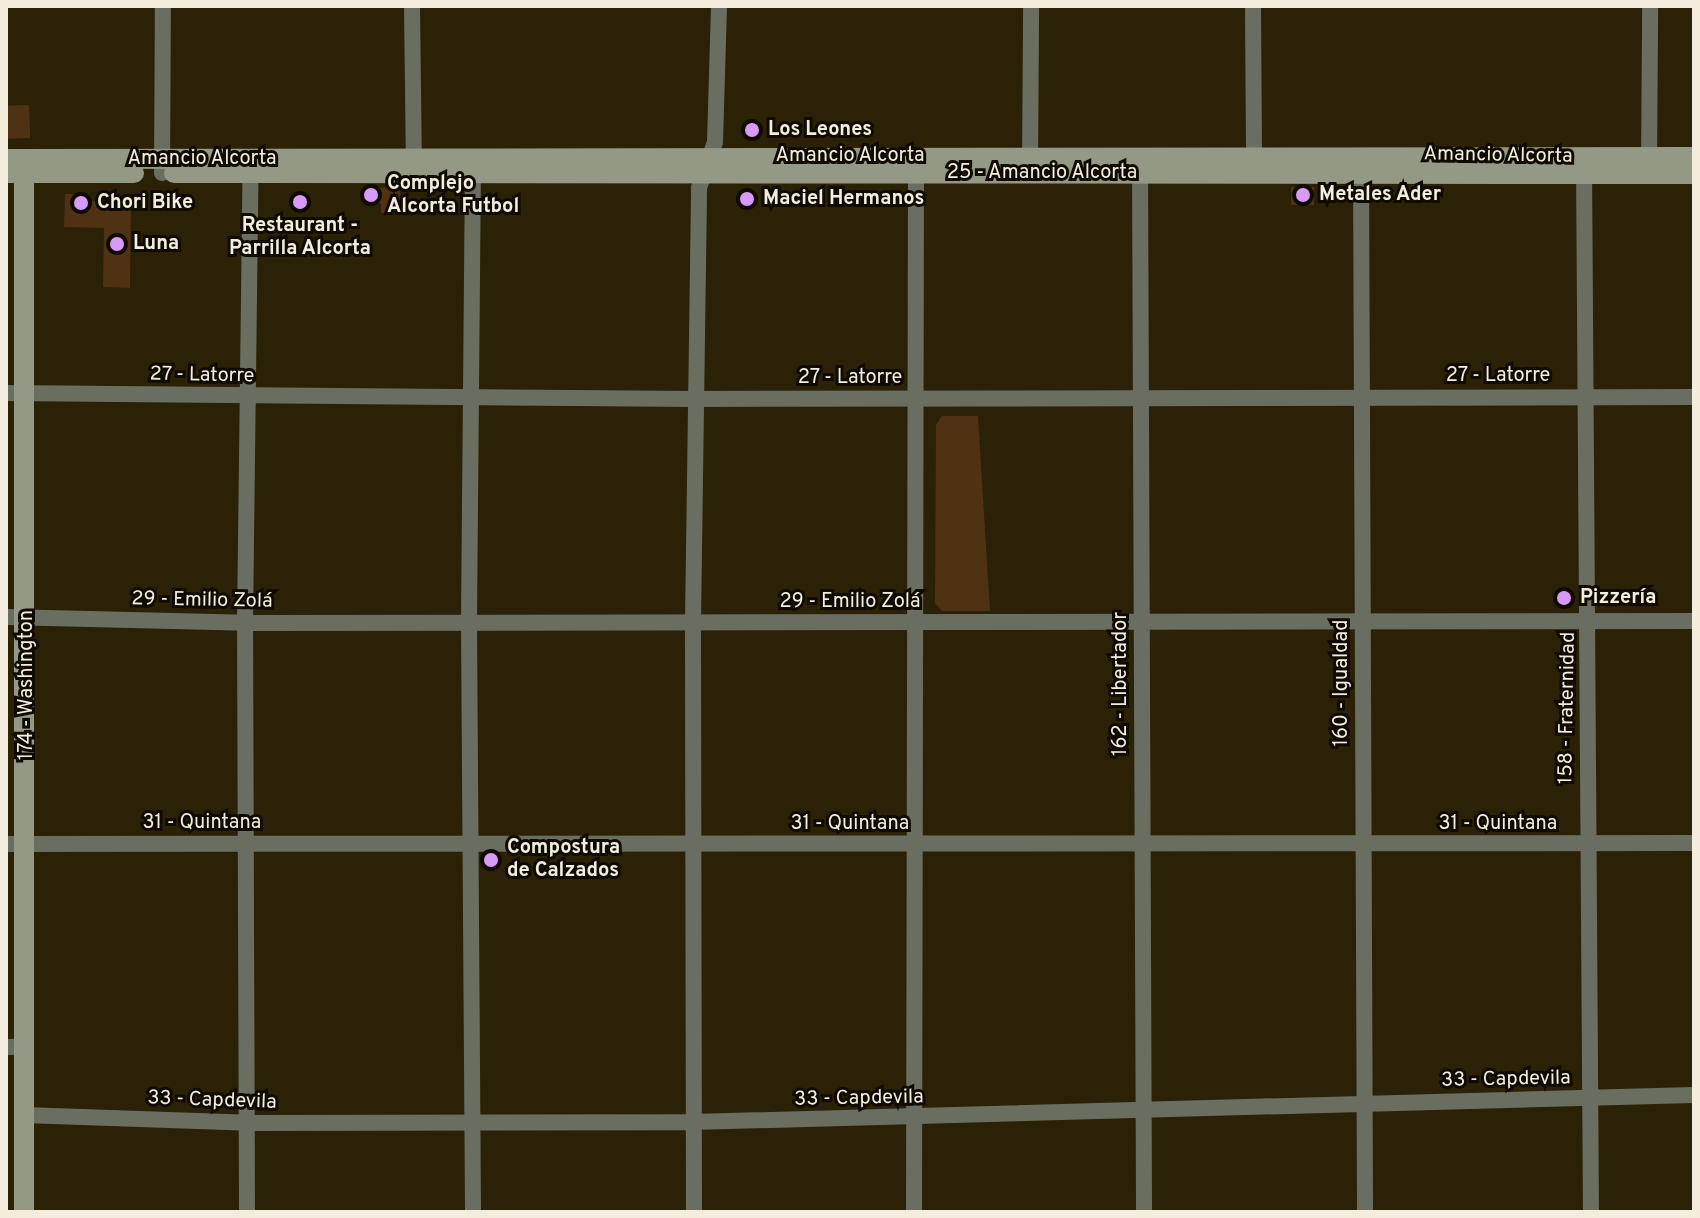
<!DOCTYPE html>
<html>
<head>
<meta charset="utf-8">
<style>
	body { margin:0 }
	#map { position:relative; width:1700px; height:1218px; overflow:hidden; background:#2a2106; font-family:Overpass,sans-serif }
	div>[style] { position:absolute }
	.building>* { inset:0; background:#4f3214; transform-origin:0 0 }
	.street>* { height:16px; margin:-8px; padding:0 8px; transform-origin:8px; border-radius:8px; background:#6a6e61 }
	.secondary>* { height:20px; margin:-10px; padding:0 10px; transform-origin:10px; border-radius:10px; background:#949985 }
	.dots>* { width:22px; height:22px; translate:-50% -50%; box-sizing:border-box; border:4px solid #0f0b03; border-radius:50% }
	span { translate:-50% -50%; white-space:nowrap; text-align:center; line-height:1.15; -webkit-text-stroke:6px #0f0b03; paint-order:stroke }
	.poi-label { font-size:20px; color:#f2eddd; font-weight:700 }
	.left { translate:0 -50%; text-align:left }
	.street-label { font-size:20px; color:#f2eddd }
	.frame { position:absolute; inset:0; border:8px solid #f2eddd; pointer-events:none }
</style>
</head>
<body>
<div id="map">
	<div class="building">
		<div style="left:29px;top:105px;width:33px;height:22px;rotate:88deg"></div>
		<div style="clip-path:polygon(400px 187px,400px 212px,381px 213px,381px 203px,362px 203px,362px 188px)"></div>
		<div style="left:1291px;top:187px;width:23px;height:18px"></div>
		<div style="clip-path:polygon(65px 194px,86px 194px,86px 201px,131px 202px,130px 288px,103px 287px,104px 228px,64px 227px)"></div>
		<div style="clip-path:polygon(942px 416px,978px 416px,990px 611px,942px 611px,935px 603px,936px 425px)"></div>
	</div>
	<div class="street">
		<div style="left:412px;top:6px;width:162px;rotate:89.3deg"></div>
		<div style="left:1253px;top:6px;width:162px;rotate:89.6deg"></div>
		<div style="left:473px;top:162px;width:461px;rotate:90.5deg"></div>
		<div style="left:469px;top:623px;width:589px;rotate:89.61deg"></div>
		<div style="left:1140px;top:162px;width:1050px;rotate:89.78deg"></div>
		<div style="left:1361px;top:162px;width:1050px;rotate:89.78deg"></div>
		<div style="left:1584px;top:162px;width:1050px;rotate:89.62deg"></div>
		<div style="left:1030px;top:167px;width:161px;rotate:-89.6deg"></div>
		<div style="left:1649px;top:169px;width:163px;rotate:-89.6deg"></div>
		<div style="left:162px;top:173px;width:167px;rotate:-89.7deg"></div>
		<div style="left:6px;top:393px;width:689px;rotate:0.5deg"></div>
		<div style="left:695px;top:399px;width:999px;rotate:-0.11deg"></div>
		<div style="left:6px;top:617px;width:239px;rotate:1.4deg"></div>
		<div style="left:245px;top:623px;width:1449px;rotate:-0.08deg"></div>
		<div style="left:6px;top:844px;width:1688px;rotate:-0.03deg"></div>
		<div style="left:6px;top:1047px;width:17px"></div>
		<div style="left:24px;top:1115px;width:224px;rotate:2deg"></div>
		<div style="left:248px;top:1123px;width:445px;rotate:-0.1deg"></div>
		<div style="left:693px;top:1122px;width:1001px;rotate:-1.55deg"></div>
		<div style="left:247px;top:1212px;width:589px;rotate:-90.19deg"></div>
		<div style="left:245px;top:623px;width:461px;rotate:-89.3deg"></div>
		<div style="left:694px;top:1212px;width:589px;rotate:-90.1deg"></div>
		<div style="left:693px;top:623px;width:435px;rotate:-89.2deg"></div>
		<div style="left:699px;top:188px;width:49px;rotate:-70.8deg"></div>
		<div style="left:715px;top:142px;width:136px;rotate:-88.3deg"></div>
		<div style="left:914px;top:1212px;width:1050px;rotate:-89.89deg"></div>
	</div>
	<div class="secondary">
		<div style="left:6px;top:159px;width:1688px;rotate:-0.07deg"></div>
		<div style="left:6px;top:173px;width:128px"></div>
		<div style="left:174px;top:173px;width:1520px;rotate:0.04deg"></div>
		<div style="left:24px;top:1212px;width:1052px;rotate:-90deg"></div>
	</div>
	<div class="dots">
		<div style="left:752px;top:130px;background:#d89af8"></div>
		<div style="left:371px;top:195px;background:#d89af8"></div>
		<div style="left:1303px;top:195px;background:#d89af8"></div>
		<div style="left:747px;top:199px;background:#d89af8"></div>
		<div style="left:300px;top:202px;background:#d89af8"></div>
		<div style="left:81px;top:203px;background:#d89af8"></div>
		<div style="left:117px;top:244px;background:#d89af8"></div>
		<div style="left:1564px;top:598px;background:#d89af8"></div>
		<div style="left:491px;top:860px;background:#d89af8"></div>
	</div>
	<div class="poi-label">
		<span class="left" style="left:768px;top:130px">Los Leones</span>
		<span class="left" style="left:387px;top:196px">Complejo<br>Alcorta Futbol</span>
		<span class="left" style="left:1319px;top:195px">Metales Ader</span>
		<span class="left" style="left:763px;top:199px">Maciel Hermanos</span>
		<span class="left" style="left:97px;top:203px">Chori Bike</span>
		<span style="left:300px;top:238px">Restaurant -<br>Parrilla Alcorta</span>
		<span class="left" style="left:133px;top:244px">Luna</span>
		<span class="left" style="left:1580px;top:598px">Pizzería</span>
		<span class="left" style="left:507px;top:860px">Compostura<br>de Calzados</span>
	</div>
	<div class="street-label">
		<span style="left:850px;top:156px">Amancio Alcorta</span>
		<span style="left:1498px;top:156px;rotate:1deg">Amancio Alcorta</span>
		<span style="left:202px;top:159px">Amancio Alcorta</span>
		<span style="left:1042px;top:173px">25 - Amancio Alcorta</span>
		<span style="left:202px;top:376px;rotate:1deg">27 - Latorre</span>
		<span style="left:1498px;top:376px">27 - Latorre</span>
		<span style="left:850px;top:378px">27 - Latorre</span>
		<span style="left:202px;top:601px;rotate:1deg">29 - Emilio Zolá</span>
		<span style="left:850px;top:602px">29 - Emilio Zolá</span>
		<span style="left:1342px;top:683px;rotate:-90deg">160 - Igualdad</span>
		<span style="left:1121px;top:684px;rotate:-90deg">162 - Libertador</span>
		<span style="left:27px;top:685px;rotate:-90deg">174 - Washington</span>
		<span style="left:1568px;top:708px;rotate:-89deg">158 - Fraternidad</span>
		<span style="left:202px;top:823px">31 - Quintana</span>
		<span style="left:850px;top:824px">31 - Quintana</span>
		<span style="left:1498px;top:824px">31 - Quintana</span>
		<span style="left:1506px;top:1080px;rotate:-1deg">33 - Capdevila</span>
		<span style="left:859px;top:1099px;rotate:-1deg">33 - Capdevila</span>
		<span style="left:212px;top:1101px;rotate:2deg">33 - Capdevila</span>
	</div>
	<div class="frame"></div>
</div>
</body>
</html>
